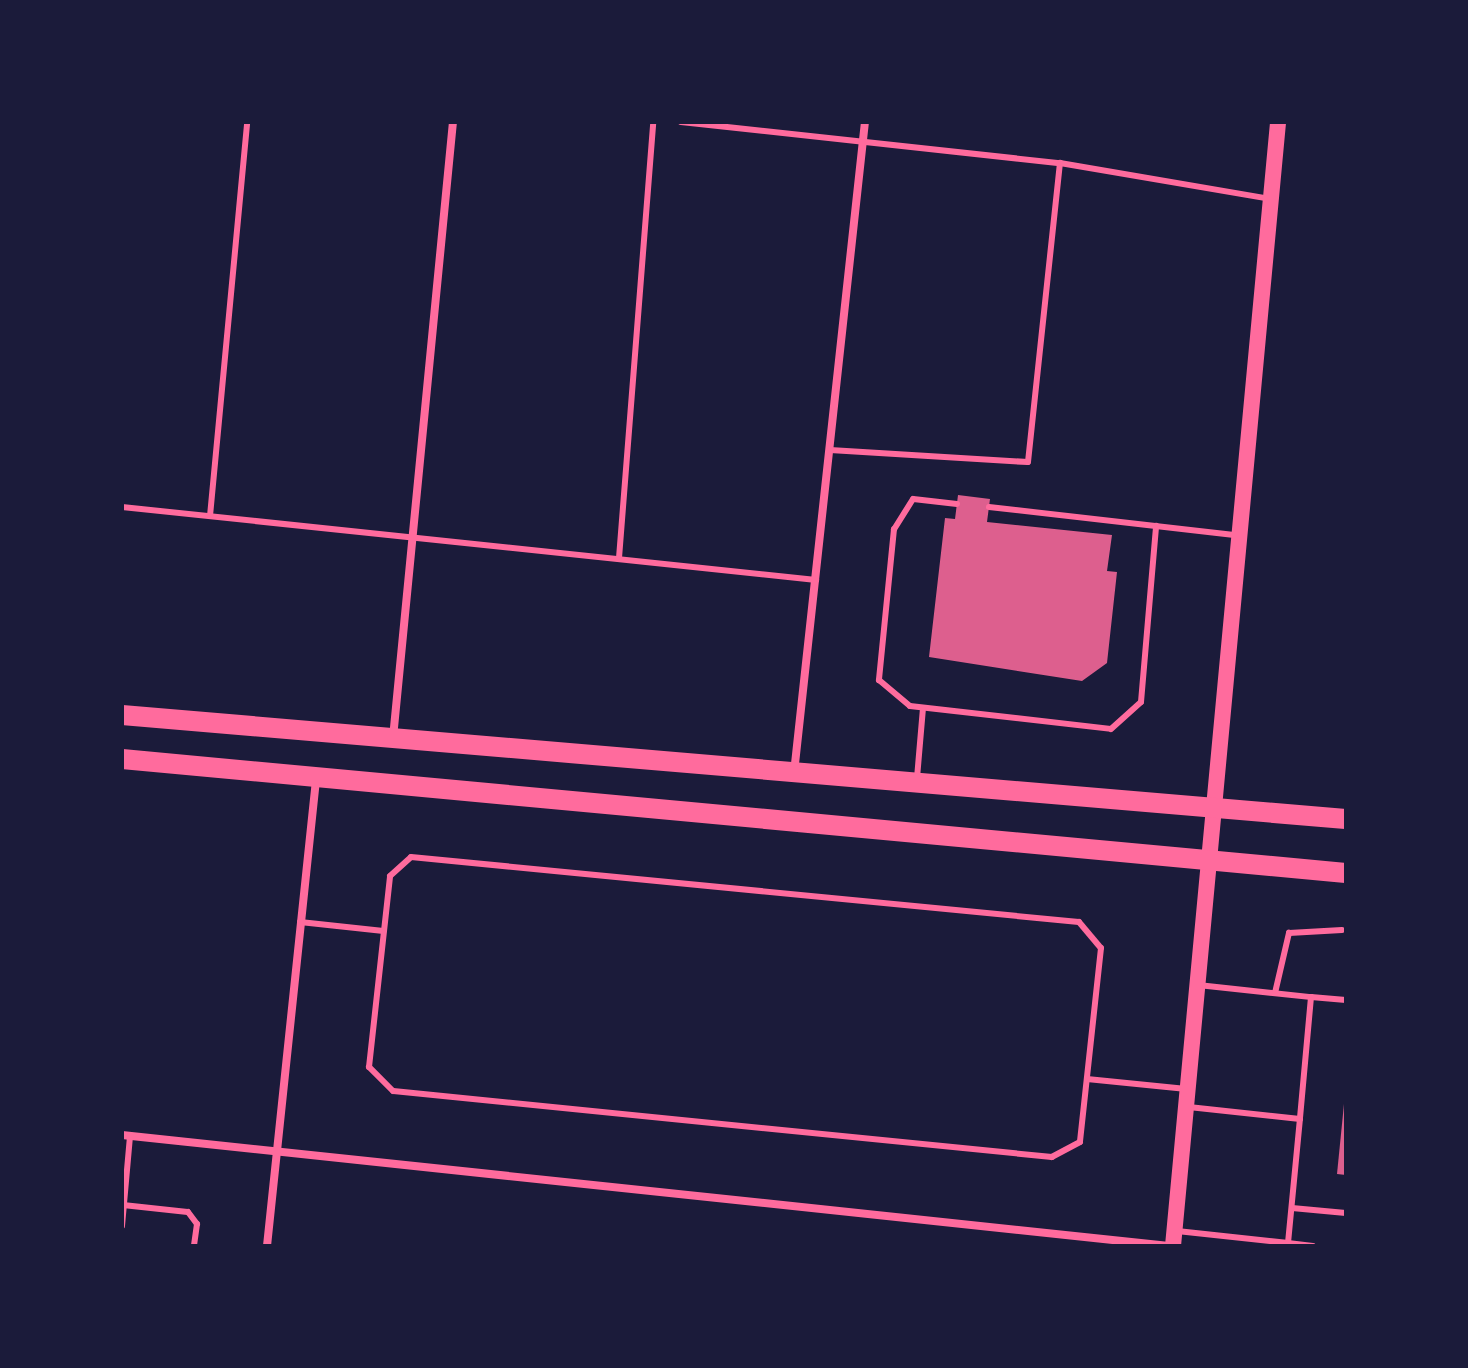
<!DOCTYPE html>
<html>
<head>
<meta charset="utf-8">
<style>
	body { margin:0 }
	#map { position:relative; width:1468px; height:1368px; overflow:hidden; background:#1b1b3a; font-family:Rubik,sans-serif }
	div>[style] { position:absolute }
	.building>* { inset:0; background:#dd5f8e }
	.service>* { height:6px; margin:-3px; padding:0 3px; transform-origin:3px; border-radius:3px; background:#ff6b9d }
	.minor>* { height:8px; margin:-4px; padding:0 4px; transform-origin:4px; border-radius:4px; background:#ff6b9d }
	.secondary>* { height:16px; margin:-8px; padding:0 8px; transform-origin:8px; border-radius:8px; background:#ff6b9d }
	.primary>* { height:20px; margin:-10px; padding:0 10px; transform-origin:10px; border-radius:10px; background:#ff6b9d }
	span { translate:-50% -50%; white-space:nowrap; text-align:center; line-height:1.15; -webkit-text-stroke:6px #1b1b3a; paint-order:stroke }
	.frame { position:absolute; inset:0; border:124px solid #1b1b3a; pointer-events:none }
</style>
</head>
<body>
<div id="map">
	<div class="building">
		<div style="clip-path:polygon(958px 495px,990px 499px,987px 522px,1112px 535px,1107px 571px,1117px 572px,1107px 663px,1082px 681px,929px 657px,945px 518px,955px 519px)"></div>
		<div style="clip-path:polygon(1344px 1104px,1346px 1104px,1346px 1175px,1337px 1174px)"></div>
	</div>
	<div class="service">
		<div style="left:681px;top:122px;width:381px;rotate:6.2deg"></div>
		<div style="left:1060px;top:163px;width:213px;rotate:9.7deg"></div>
		<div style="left:830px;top:450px;width:198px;rotate:3.5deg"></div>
		<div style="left:1028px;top:462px;width:301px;rotate:-83.9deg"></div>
		<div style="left:957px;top:504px;width:44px;rotate:-173.5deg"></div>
		<div style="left:913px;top:499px;width:36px;rotate:122deg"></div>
		<div style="left:894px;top:529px;width:152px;rotate:95.7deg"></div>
		<div style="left:879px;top:680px;width:40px;rotate:40deg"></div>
		<div style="left:910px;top:706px;width:202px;rotate:6.5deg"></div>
		<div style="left:1111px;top:729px;width:40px;rotate:-42deg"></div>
		<div style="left:1141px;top:702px;width:177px;rotate:-85.1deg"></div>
		<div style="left:122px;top:507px;width:698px;rotate:6deg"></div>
		<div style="left:989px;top:507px;width:249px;rotate:6.5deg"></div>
		<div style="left:210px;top:516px;width:396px;rotate:-84.6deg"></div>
		<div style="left:619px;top:558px;width:437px;rotate:-85.5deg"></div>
		<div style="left:917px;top:778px;width:70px;rotate:-85.1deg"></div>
		<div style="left:411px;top:857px;width:671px;rotate:5.56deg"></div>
		<div style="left:1079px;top:922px;width:34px;rotate:50deg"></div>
		<div style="left:1101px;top:948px;width:195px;rotate:96.2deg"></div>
		<div style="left:1080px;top:1142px;width:32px;rotate:152deg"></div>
		<div style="left:1052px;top:1157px;width:662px;rotate:-174.28deg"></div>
		<div style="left:393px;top:1091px;width:34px;rotate:-135deg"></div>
		<div style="left:369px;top:1067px;width:192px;rotate:-83.7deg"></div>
		<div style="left:390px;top:876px;width:28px;rotate:-42deg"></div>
		<div style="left:300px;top:922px;width:84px;rotate:6.1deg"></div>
		<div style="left:1198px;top:985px;width:114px;rotate:6.1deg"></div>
		<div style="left:1311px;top:997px;width:122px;rotate:95.2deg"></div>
		<div style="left:1275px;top:993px;width:62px;rotate:-76.9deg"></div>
		<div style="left:1289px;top:933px;width:53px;rotate:-3.2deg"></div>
		<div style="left:1311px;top:997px;width:35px;rotate:5deg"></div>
		<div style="left:1087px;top:1079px;width:100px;rotate:5.7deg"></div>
		<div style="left:123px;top:1205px;width:65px;rotate:6.1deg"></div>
		<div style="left:188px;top:1212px;width:15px;rotate:53deg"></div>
		<div style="left:197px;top:1224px;width:22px;rotate:98deg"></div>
		<div style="left:1292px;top:1208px;width:54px;rotate:5.3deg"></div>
		<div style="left:122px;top:1226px;width:89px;rotate:-84.9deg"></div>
		<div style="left:1177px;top:1231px;width:112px;rotate:6.2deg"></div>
		<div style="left:1288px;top:1243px;width:125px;rotate:-84.5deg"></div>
		<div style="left:1300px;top:1119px;width:112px;rotate:-173.8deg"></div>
		<div style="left:1288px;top:1243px;width:25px;rotate:7deg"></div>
	</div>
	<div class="minor">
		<div style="left:393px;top:738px;width:619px;rotate:-84.44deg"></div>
		<div style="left:794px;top:773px;width:655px;rotate:-83.78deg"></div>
		<div style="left:122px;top:1135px;width:1053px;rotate:6.05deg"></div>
		<div style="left:267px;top:1246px;width:470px;rotate:-84deg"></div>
	</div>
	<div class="secondary">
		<div style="left:1173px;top:1246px;width:1129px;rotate:-84.66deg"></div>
	</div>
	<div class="primary">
		<div style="left:122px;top:715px;width:1228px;rotate:4.86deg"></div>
		<div style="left:122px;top:759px;width:1229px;rotate:5.32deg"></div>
	</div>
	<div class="frame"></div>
</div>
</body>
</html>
